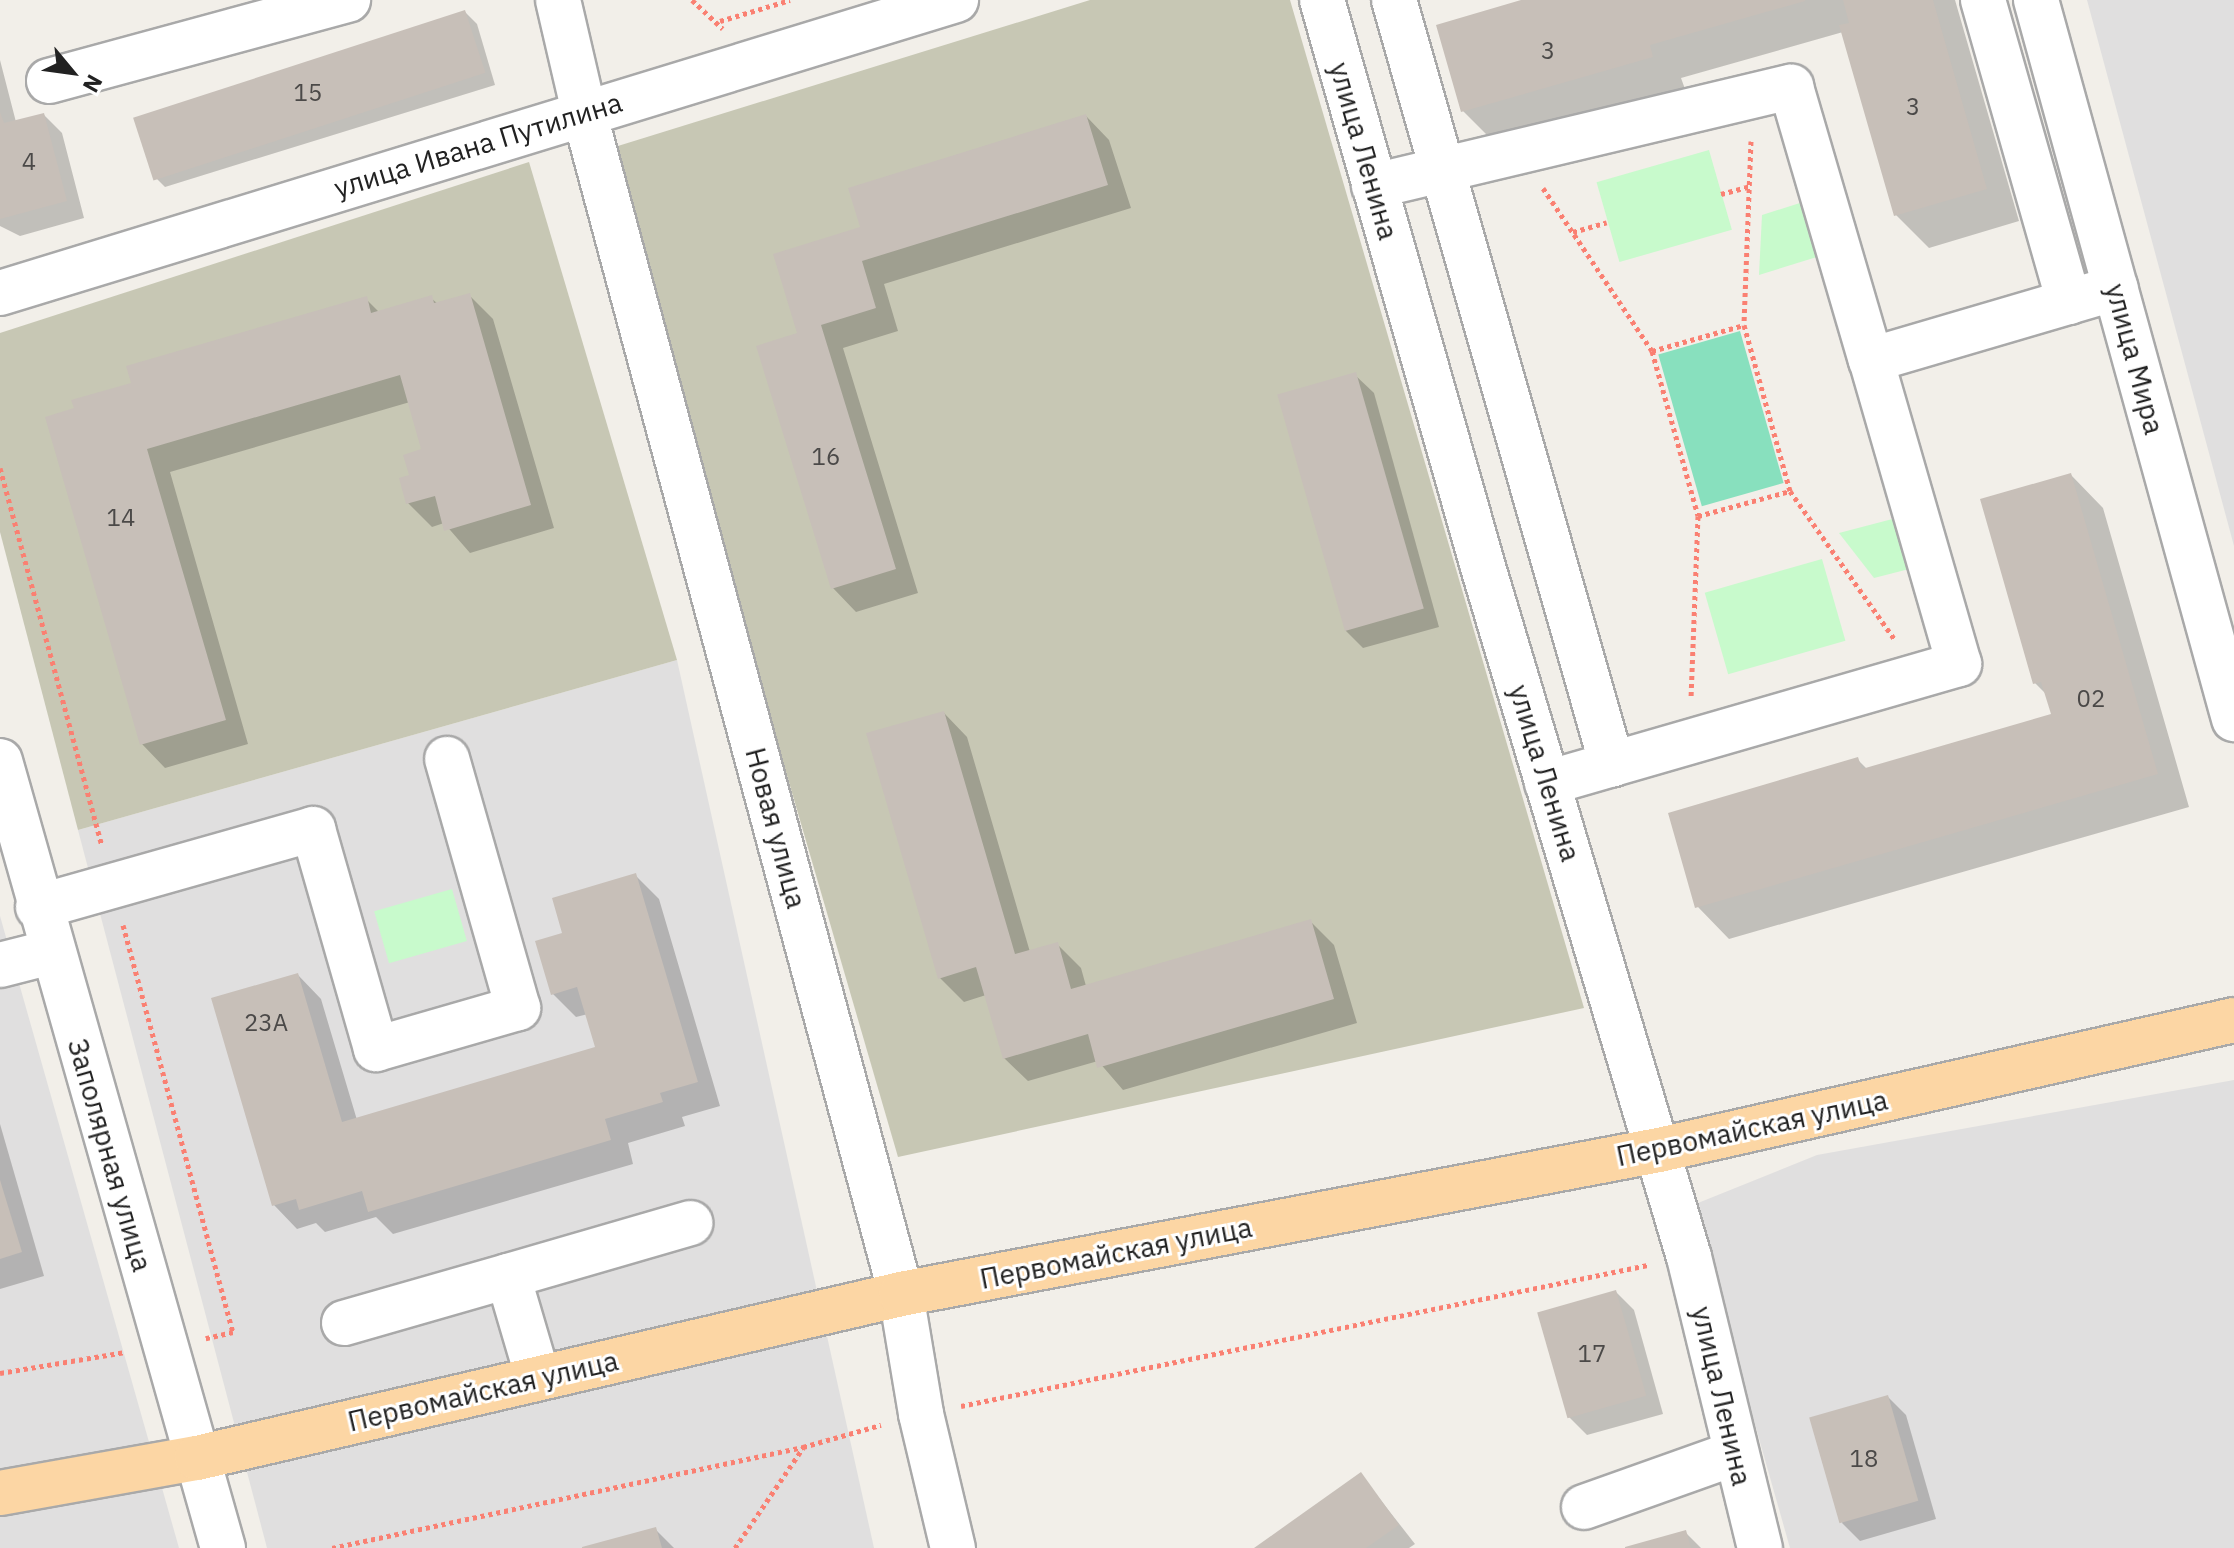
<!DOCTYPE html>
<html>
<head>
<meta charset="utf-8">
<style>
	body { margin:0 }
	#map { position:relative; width:2234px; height:1548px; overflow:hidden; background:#f2efe9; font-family:"IBM Plex Sans",sans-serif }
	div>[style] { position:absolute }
	.residential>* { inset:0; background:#e0dfdf }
	.construction>* { inset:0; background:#c7c7b4 }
	.park>* { inset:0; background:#c8facc; transform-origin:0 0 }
	.pitch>* { inset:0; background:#88e0be; transform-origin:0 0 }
	.shadow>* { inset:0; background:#0003 }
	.building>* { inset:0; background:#c7bfb8; transform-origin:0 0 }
	.path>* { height:5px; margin-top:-2.5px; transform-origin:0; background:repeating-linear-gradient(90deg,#fa8072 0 4px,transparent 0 8px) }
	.roads { filter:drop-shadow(2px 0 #a9a9a9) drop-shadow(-2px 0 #a9a9a9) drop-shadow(0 2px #a9a9a9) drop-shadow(0 -2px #a9a9a9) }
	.minor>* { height:44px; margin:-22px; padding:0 22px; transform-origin:22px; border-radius:22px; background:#fff }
	.major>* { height:44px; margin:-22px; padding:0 22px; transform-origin:22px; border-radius:22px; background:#fcd6a4 }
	span { translate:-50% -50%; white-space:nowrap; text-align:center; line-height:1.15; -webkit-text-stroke:6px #fff; paint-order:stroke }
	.number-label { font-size:24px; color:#4b4948 }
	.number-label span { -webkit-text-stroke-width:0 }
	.street-label { font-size:28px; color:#222 }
	.north { position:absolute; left:32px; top:32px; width:80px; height:80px; -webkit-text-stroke:6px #fff; paint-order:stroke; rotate:119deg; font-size:22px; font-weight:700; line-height:32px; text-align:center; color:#222 }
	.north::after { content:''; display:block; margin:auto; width:28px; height:36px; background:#222; clip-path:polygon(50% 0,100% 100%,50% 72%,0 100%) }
</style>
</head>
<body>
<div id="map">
	<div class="residential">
		<div style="clip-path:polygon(2087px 0,2234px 0,2234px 546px)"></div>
		<div style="clip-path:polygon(677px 660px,874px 1548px,267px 1548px,78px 830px)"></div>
		<div style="clip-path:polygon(0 916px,179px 1548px,0 1548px)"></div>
		<div style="clip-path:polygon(2234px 1080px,2234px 1548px,1790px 1548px,1693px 1205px,1817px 1155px)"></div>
	</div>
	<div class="construction">
		<div style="clip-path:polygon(1090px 0,1290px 0,1584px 1008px,898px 1157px,605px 150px)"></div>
		<div style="clip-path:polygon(529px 162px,677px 660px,78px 830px,0 532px,0 333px)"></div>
	</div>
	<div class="park">
		<div style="left:1709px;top:150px;width:83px;height:117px;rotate:74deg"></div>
		<div style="clip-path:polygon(1803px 202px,1820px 256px,1759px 275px,1762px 215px)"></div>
		<div style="clip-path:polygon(1900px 517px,1913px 568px,1874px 578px,1839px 533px)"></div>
		<div style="left:1822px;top:559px;width:85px;height:122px;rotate:74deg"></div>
		<div style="left:452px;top:889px;width:54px;height:81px;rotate:74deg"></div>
	</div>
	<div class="pitch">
		<div style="left:1740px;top:331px;width:158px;height:85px;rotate:74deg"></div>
	</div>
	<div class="shadow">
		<div style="clip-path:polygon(1528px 0,1955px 0,2019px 221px,1929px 248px,1896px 215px,1843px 32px,1681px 78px,1685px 89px,1496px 144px,1463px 111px)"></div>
		<div style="clip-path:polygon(465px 12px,477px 24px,495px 85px,165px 187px,153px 175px)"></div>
		<div style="clip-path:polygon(0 60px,16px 122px,44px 115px,62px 133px,84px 218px,20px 236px,0 226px)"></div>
		<div style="clip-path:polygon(1086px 116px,1109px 140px,1131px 208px,884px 284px,898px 331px,843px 348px,918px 593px,856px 612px,833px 588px,800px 334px,863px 228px)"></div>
		<div style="clip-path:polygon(469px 295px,493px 319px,554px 528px,470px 553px,444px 523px,432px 527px,408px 503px,401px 480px,412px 477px,424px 451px,410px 402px,170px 472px,248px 744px,165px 768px,142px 744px,76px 410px,366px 299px,380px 313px,431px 298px,438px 304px)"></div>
		<div style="clip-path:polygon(1355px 375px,1374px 393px,1439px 627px,1363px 648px,1345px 630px)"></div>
		<div style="clip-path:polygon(2071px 475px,2103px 508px,2189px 807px,1729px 939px,1697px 906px,1858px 760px,1868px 770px,2053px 716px,2047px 695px,2035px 683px)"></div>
		<div style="clip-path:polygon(944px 713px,967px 737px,1030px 952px,1057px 944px,1081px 968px,1086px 986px,1311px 922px,1334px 945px,1357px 1023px,1123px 1090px,1098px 1061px,1028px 1081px,1004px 1058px,986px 995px,964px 1002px,940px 978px)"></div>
		<div style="clip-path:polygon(636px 876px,659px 899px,720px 1106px,682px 1117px,685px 1126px,628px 1143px,633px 1164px,393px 1234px,376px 1217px,325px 1232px,316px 1223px,297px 1229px,274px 1205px,298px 975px,321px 999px,357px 1120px,598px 1048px,588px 1014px,576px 1017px,553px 994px,564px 934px)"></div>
		<div style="clip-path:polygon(0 1124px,44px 1276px,0 1289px)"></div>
		<div style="clip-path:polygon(1616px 1292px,1634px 1310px,1663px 1414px,1587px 1435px,1569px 1417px)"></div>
		<div style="clip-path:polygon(1888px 1397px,1906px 1415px,1936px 1519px,1860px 1541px,1842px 1523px)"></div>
		<div style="clip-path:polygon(1361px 1475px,1415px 1544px,1409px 1548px,1258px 1548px)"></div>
		<div style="clip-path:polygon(655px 1529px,674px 1548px,586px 1548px)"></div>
		<div style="clip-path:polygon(1685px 1532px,1701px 1548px,1629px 1548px)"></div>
	</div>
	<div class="building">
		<div style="clip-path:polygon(1521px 0,1805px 0,1805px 1px,1650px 45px,1653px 57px,1461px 112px,1436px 25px)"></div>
		<div style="clip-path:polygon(1843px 0,1933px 0,1987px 189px,1894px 216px,1839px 25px,1849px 23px)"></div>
		<div style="left:465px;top:10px;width:66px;height:349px;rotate:72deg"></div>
		<div style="clip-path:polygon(0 112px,4px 123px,44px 113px,67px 201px,0 219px)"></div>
		<div style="clip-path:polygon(1086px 114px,1108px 185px,862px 261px,876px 308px,821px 325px,896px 569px,831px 589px,756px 346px,797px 333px,773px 254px,860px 227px,848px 188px)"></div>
		<div style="clip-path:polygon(470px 293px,531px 505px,444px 531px,435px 496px,406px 504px,399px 478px,409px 475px,403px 455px,421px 449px,400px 375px,147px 449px,226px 720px,140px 745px,45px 417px,74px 408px,71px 400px,131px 383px,126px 366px,367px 296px,371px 313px,432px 295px,434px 303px)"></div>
		<div style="left:1356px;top:372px;width:246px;height:82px;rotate:74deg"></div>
		<div style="clip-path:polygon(2071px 473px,2158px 774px,1695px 908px,1668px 813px,1858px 757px,1862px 769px,2051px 714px,2041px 682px,2033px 684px,1980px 499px)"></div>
		<div style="clip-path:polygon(944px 711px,1015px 954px,1058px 942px,1071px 989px,1311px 919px,1334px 999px,1097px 1068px,1088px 1034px,1003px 1059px,976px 967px,938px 979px,866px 733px)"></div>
		<div style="clip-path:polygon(636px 873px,698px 1082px,660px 1093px,663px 1102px,605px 1119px,611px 1140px,368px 1212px,362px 1191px,299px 1210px,296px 1199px,272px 1206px,211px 998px,298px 973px,342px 1122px,595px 1047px,577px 987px,551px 995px,535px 941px,562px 933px,552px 898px)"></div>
		<div style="clip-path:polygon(0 1180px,22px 1252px,0 1259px)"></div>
		<div style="left:1616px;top:1290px;width:110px;height:82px;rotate:74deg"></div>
		<div style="left:1888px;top:1395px;width:110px;height:82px;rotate:74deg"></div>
		<div style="clip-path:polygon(1361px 1472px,1399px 1525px,1366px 1548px,1254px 1548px)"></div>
		<div style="clip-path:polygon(656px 1527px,662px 1548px,582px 1548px,582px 1547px)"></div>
		<div style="clip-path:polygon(1686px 1530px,1691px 1548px,1625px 1548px,1625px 1547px)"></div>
	</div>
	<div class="path">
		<div style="left:692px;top:0;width:42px;rotate:43.1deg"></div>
		<div style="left:720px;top:21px;width:73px;rotate:-16.7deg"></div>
		<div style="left:1751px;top:141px;width:184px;rotate:92.2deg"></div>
		<div style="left:1744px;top:325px;width:172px;rotate:74.5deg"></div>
		<div style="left:1790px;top:491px;width:182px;rotate:54.8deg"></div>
		<div style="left:1543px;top:188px;width:196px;rotate:56.2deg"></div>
		<div style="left:1652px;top:351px;width:171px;rotate:74.4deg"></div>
		<div style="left:1698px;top:516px;width:182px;rotate:92.2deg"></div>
		<div style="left:1721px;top:194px;width:30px;rotate:-15deg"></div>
		<div style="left:1573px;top:232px;width:35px;rotate:-16deg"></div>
		<div style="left:1652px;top:351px;width:96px;rotate:-15.8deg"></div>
		<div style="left:0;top:468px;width:391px;rotate:74.9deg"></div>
		<div style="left:1698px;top:516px;width:95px;rotate:-15.2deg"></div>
		<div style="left:123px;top:925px;width:422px;rotate:74.9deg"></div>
		<div style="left:233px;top:1332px;width:28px;rotate:167deg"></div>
		<div style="left:0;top:1373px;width:127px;rotate:-9.5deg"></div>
		<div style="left:961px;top:1406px;width:701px;rotate:-11.6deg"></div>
		<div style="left:332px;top:1548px;width:482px;rotate:-12.1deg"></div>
		<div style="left:803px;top:1447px;width:81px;rotate:-15.8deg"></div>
		<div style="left:735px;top:1548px;width:121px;rotate:-55.8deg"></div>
	</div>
	<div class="roads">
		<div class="minor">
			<div style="left:558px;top:0;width:115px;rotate:76.9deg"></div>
			<div style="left:584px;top:112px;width:1224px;rotate:74.99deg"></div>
			<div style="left:901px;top:1294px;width:122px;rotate:80.5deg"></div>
			<div style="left:921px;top:1414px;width:138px;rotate:76.6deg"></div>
			<div style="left:1322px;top:0;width:589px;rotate:74.15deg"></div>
			<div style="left:1483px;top:567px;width:720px;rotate:73.38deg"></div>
			<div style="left:1689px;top:1257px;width:300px;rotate:76.3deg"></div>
			<div style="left:1394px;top:0;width:795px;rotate:74.09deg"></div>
			<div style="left:1983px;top:0;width:314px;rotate:74.1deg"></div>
			<div style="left:2036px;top:0;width:746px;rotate:74.6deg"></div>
			<div style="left:49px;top:81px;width:310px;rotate:-15.2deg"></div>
			<div style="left:1374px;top:186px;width:429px;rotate:-13.4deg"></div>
			<div style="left:1791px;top:87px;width:284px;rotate:73.7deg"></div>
			<div style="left:0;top:293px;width:1000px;rotate:-17.04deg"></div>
			<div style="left:0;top:761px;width:818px;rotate:74.18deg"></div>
			<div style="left:1547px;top:783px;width:429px;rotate:-16.1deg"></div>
			<div style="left:1959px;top:664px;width:316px;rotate:-106.1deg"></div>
			<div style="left:1871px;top:360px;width:255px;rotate:-16.4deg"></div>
			<div style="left:38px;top:907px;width:286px;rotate:-15.8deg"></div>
			<div style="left:313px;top:829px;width:229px;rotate:74deg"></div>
			<div style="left:376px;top:1049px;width:148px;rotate:-16.1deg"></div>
			<div style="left:518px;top:1008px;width:259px;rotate:-105.9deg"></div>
			<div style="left:0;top:965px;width:53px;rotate:-14.3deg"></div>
			<div style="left:344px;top:1323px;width:171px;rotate:-16deg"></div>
			<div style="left:538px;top:1378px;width:106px;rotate:-106.4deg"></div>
			<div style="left:508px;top:1276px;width:190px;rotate:-16.2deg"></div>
			<div style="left:1584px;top:1507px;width:158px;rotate:-19.6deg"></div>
		</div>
		<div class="major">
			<div style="left:0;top:1493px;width:200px;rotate:-10.1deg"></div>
			<div style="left:197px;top:1458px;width:723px;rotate:-13.11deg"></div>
			<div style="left:901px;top:1294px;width:772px;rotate:-10.76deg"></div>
			<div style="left:1659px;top:1150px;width:590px;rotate:-12.74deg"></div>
		</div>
	</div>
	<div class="number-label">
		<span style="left:1548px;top:51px">3</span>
		<span style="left:308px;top:93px">15</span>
		<span style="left:1913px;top:107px">3</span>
		<span style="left:29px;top:162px">4</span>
		<span style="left:826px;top:457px">16</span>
		<span style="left:121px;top:518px">14</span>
		<span style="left:2091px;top:699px">02</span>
		<span style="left:266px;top:1023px">23А</span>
		<span style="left:1592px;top:1354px">17</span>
		<span style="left:1864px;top:1459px">18</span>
	</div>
	<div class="street-label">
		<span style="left:478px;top:145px;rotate:-17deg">улица Ивана Путилина</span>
		<span style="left:1364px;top:151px;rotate:74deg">улица Ленина</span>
		<span style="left:2135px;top:359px;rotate:75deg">улица Мира</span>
		<span style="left:1545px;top:773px;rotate:73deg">улица Ленина</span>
		<span style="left:776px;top:828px;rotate:75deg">Новая улица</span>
		<span style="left:1752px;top:1128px;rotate:-12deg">Первомайская улица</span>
		<span style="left:110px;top:1155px;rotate:74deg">Заполярная улица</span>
		<span style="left:1116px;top:1253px;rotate:-11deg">Первомайская улица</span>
		<span style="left:483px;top:1391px;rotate:-13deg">Первомайская улица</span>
		<span style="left:1722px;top:1396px;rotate:77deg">улица Ленина</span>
	</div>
	<div class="north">N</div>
</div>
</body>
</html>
